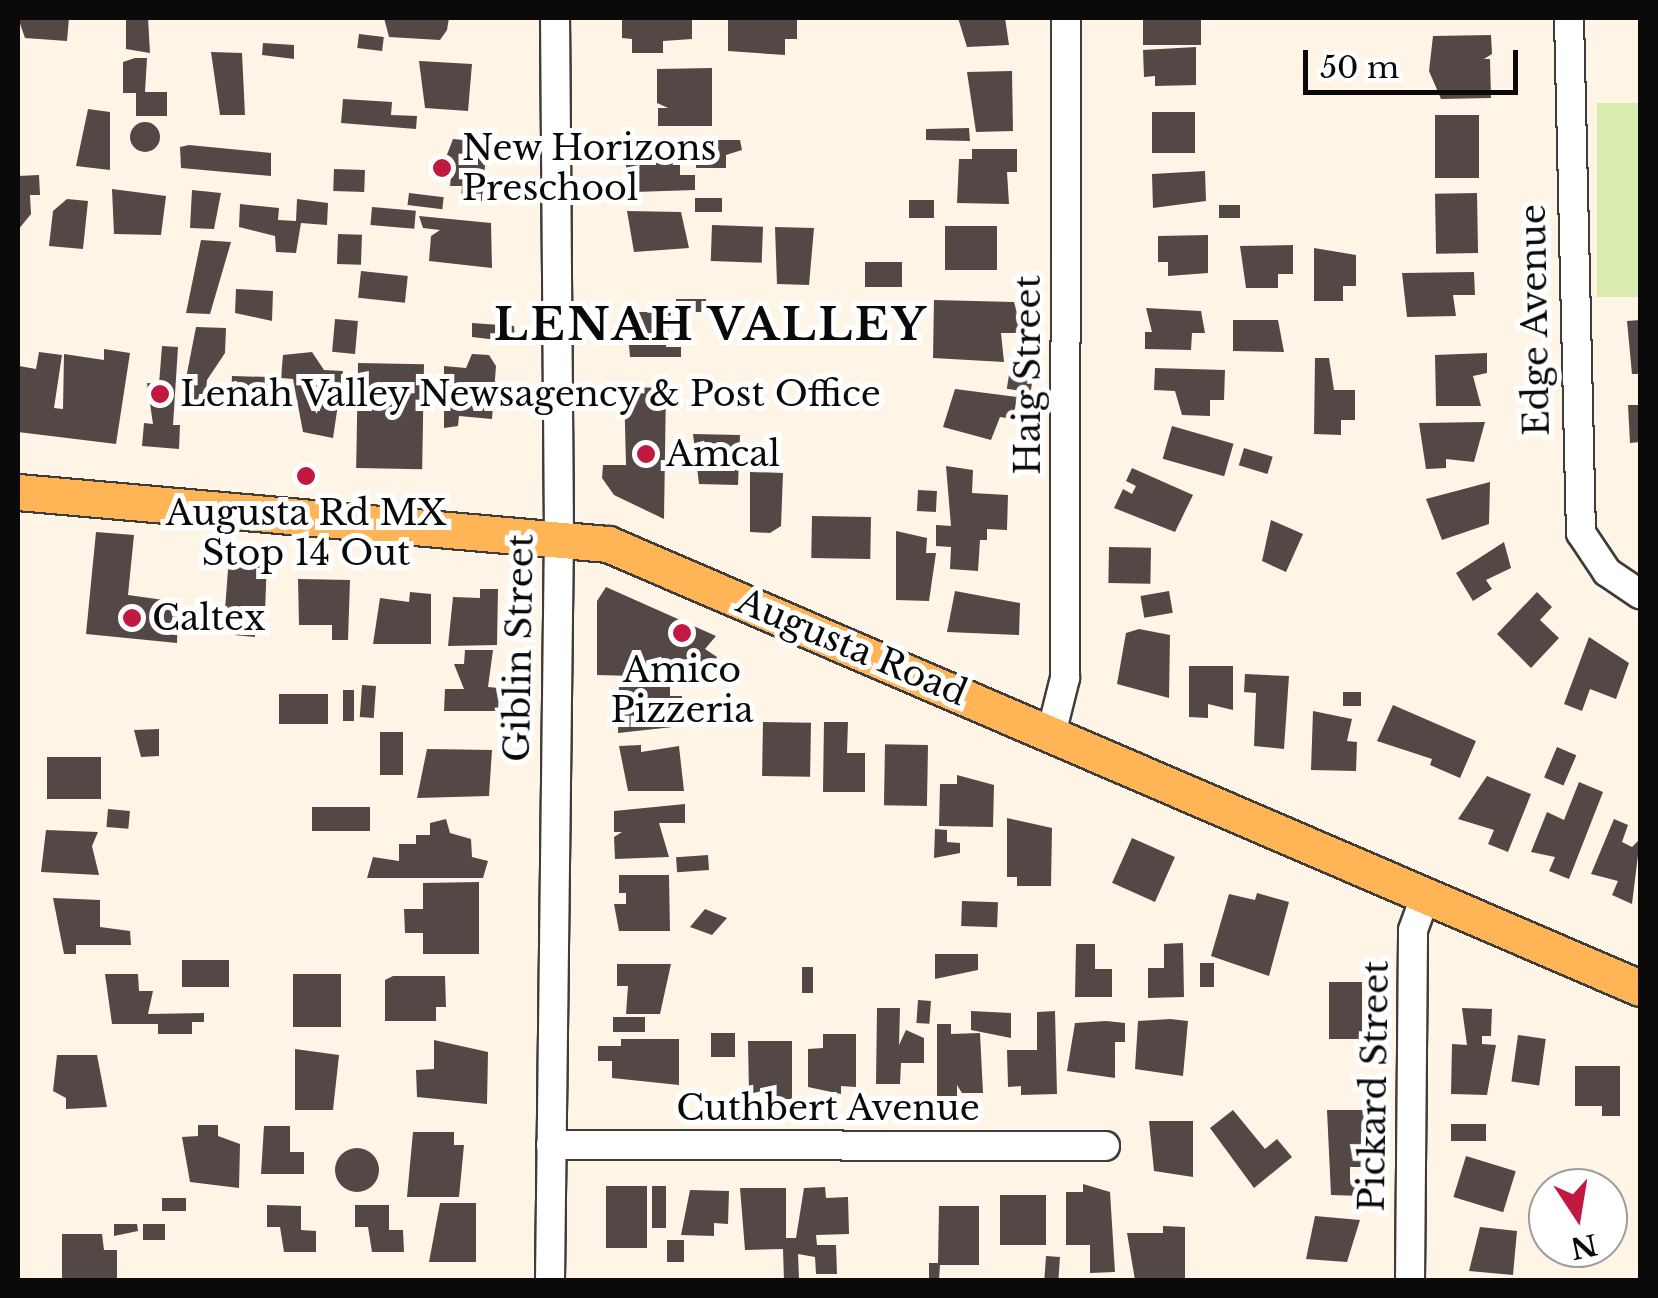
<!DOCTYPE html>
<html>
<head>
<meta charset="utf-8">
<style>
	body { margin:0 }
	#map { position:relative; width:1658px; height:1298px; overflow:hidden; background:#fff5e6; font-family:"Libre Baskerville",serif }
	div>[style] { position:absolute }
	.green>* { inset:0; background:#daebae; transform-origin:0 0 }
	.building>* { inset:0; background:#534845; transform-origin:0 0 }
	.round { border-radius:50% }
	.roads { filter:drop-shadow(2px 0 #3d3d3d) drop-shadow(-2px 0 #3d3d3d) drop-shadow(0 2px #3d3d3d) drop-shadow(0 -2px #3d3d3d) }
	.minor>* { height:28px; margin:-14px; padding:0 14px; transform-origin:14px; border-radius:14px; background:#fff }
	.major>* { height:35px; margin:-17.5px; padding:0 17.5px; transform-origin:17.5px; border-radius:17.5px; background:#ffb456 }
	.dots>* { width:28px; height:28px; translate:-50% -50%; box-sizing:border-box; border:5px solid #fff; border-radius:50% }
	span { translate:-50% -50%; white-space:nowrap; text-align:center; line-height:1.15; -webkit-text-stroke:10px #fff; paint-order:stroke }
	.poi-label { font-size:35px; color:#0a0a0a }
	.left { translate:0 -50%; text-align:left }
	.street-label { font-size:35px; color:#0a0a0a }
	.district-label { font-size:45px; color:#0a0a0a; font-weight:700; letter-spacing:2.5px }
	.frame { position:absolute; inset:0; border:20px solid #0a0a0a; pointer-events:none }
	.north { position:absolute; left:1528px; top:1168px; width:100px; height:100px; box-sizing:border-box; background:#fff; border:2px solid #9d9d9d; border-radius:50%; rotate:168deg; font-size:28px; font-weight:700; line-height:40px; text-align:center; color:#0a0a0a }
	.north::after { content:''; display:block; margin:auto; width:35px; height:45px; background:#c21943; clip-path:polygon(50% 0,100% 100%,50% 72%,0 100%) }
	.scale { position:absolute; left:1303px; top:50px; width:215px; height:45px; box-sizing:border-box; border:5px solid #0a0a0a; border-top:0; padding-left:12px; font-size:30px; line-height:35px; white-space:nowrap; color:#0a0a0a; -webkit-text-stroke:8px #fff; paint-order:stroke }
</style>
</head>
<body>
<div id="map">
	<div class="green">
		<div style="left:1640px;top:103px;width:194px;height:43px;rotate:90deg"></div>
	</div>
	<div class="building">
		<div style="clip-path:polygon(18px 18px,69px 18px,67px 41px,25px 38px)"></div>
		<div style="clip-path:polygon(126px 18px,148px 18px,150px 53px,126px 49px)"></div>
		<div style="clip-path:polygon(384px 18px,449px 18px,447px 30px,440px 40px,389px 37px)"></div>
		<div style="clip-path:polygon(692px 18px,692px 39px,663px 41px,663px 53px,632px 53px,632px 39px,622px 38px,622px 19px)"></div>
		<div style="clip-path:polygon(797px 18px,797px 39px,785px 39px,785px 55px,728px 51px,728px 20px)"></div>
		<div style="clip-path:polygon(958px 18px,1005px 18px,1009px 45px,967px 47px)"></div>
		<div style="left:1143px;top:18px;width:58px;height:27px"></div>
		<div style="left:359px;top:34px;width:25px;height:14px;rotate:7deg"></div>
		<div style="clip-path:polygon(1491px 35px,1492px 54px,1484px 59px,1490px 59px,1491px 98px,1441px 99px,1429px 71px,1433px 36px)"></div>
		<div style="clip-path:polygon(263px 43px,294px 45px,294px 59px,262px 55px)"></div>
		<div style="clip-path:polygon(1196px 47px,1196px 85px,1155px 86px,1155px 76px,1144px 77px,1143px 50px)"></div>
		<div style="clip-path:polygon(211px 52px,242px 53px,245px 115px,220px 115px)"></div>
		<div style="clip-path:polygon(135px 58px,147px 58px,145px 92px,167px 92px,167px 116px,136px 116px,136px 93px,123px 93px,123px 62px)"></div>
		<div style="clip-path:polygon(419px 61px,472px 64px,468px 111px,425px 108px)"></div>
		<div style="clip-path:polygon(712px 68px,712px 126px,658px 126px,658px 108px,668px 108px,657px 103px,657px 69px)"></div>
		<div style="clip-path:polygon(1012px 71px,1013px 131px,976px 132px,967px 72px)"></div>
		<div style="clip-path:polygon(343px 99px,392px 102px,391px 115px,417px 116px,416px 129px,341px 123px)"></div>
		<div style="clip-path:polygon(88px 109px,110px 112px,110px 170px,76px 166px)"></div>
		<div style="left:1152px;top:112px;width:43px;height:41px"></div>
		<div style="left:1479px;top:115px;width:63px;height:44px;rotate:90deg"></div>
		<div class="round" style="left:130px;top:122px;width:30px;height:30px"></div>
		<div style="clip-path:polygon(969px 128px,970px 141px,926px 140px,926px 129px)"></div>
		<div style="clip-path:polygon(453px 139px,487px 142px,482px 201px,461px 199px,462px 186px,450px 186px,452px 166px,443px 165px)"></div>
		<div style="clip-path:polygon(695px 140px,740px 140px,742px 150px,726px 155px,726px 168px,696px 168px)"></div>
		<div style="clip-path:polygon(189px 145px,271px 153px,271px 176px,181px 168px,180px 147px)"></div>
		<div style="clip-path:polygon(972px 149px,1017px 149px,1017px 172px,1007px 172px,1009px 204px,957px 203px,959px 159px,972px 159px)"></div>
		<div style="clip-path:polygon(680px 153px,680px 175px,695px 175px,695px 190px,634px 192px,634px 181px,626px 181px,626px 154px)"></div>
		<div style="left:334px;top:169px;width:31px;height:22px;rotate:2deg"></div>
		<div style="clip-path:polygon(1205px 171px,1206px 201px,1153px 208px,1152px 174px)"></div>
		<div style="clip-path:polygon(39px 175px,40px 195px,30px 195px,31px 214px,18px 230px,18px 176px)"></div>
		<div style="clip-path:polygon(112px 189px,166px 196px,161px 235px,114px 234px)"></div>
		<div style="clip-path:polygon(192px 190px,221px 193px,214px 229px,190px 228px)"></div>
		<div style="left:409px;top:193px;width:35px;height:12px;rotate:7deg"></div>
		<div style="left:1477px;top:193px;width:60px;height:42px;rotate:89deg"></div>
		<div style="left:695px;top:198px;width:27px;height:14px"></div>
		<div style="clip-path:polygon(67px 199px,88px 201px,83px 249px,49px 246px,53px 211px)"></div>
		<div style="clip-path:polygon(297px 199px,328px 203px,327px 225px,301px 223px,296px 253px,276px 252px,275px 236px,239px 227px,240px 204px,279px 208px,278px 220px,296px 221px)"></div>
		<div style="left:909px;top:200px;width:25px;height:18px"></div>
		<div style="left:1219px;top:205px;width:21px;height:13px"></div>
		<div style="left:372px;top:207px;width:44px;height:18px;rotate:5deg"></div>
		<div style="clip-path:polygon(627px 211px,681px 212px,689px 248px,634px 252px)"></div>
		<div style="clip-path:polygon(419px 216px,491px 223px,492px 268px,429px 261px,431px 236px,440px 230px,423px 228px)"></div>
		<div style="left:712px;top:225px;width:51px;height:36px;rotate:2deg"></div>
		<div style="left:945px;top:226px;width:52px;height:44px"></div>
		<div style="clip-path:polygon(775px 227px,814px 228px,809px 285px,777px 284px)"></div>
		<div style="left:338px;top:234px;width:24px;height:30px;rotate:2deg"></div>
		<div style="clip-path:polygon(1208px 235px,1208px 273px,1168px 276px,1168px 262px,1158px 262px,1158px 236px)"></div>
		<div style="clip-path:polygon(201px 240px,231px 242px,210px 314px,186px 313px)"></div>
		<div style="clip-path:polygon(1293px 245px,1293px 274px,1278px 274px,1278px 288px,1246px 288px,1240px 246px)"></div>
		<div style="clip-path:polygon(1314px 248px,1356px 255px,1356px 286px,1343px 286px,1343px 301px,1314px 301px)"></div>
		<div style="left:865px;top:262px;width:37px;height:25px"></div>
		<div style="left:361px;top:271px;width:47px;height:27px;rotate:6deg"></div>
		<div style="clip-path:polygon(1474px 272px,1475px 295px,1453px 295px,1456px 316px,1407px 317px,1402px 273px)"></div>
		<div style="clip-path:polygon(236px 289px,273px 291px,272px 321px,235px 313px)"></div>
		<div style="left:676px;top:299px;width:30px;height:13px"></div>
		<div style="clip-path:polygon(934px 300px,1014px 302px,1022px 333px,1001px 333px,1004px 362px,933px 358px)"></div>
		<div style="clip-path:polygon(1146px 308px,1201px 311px,1205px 333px,1192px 333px,1191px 350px,1145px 349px,1145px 332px,1152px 332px)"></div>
		<div style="clip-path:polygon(626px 312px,671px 312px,666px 347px,681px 347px,681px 357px,630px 357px)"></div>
		<div style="left:335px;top:319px;width:23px;height:33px;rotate:5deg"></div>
		<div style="clip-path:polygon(1233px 320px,1278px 320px,1284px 352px,1233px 351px)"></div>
		<div style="clip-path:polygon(1640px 320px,1640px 374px,1632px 374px,1627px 321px)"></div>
		<div style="clip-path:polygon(472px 323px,514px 326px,515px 342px,472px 337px)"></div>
		<div style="clip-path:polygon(196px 327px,226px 328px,225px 353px,207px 380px,205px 400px,182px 399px)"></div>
		<div style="clip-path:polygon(162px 346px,178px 347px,173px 425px,180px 425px,179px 449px,142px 446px,144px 423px,153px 424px,147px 383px,159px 384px)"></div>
		<div style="clip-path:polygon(104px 349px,130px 353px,116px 444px,18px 432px,19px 366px,36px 369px,39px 352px,62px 355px,54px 408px,63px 409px,64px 354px,104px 360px)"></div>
		<div style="clip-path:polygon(312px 352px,324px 370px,343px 371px,333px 438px,303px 432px,293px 379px,281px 378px,283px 355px)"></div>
		<div style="clip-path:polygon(1487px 353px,1487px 373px,1473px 376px,1481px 406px,1436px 406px,1435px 355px)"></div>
		<div style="clip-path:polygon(472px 354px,489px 355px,496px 366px,492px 419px,459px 416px,458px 426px,444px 428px,444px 366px,466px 368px)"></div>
		<div style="clip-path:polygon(1315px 358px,1329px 358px,1334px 390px,1355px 390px,1355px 420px,1341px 420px,1341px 435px,1314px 434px)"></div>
		<div style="left:358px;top:363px;width:66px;height:105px;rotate:1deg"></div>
		<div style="clip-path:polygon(1155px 368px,1225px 370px,1224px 400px,1210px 400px,1210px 416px,1182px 415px,1175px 391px,1154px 390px)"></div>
		<div style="left:1009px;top:375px;width:24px;height:14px;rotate:9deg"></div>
		<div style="clip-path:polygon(232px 376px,268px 377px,267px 408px,231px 399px)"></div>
		<div style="clip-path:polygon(624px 387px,666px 388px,664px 519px,614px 495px,602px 478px,603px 465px,626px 465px)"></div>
		<div style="clip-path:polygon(955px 389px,1017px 397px,1013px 419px,1000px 417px,991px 440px,943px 427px)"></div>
		<div style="clip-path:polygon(1628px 405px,1640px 405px,1640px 442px,1630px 443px)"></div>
		<div style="clip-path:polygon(1485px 422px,1474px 462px,1446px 459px,1446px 468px,1426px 469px,1419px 423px)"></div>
		<div style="left:1172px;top:426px;width:64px;height:34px;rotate:16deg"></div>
		<div style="clip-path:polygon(693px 434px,740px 435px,738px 485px,699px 484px)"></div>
		<div style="left:1244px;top:448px;width:30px;height:18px;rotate:17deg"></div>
		<div style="clip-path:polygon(946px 466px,973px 470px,972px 493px,1008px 495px,1007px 530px,987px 529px,987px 540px,980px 540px,978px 571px,950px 569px,951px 547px,936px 546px,936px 525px,951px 526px)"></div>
		<div style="clip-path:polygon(1132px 468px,1193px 495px,1175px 532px,1114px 508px,1123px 489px,1132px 494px,1136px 486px,1126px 481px)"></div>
		<div style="clip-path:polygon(750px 472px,783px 473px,781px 526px,770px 533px,750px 532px)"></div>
		<div style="clip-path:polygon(1490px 482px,1489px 524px,1442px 540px,1426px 499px)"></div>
		<div style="left:918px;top:490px;width:19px;height:21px;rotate:3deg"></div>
		<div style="left:812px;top:516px;width:59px;height:42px;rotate:1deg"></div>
		<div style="clip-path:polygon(1271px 520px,1303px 534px,1286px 572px,1262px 561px)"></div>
		<div style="clip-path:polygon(896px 531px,927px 538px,926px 553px,936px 553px,929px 601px,896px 600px)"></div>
		<div style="clip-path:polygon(96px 532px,134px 535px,128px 595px,178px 602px,177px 643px,86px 634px)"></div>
		<div style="clip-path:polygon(1504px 542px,1511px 568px,1486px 580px,1492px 589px,1473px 601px,1456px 573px)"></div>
		<div style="left:1109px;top:547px;width:42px;height:36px;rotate:1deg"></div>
		<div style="clip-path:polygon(229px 556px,245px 557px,244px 565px,267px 558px,265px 613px,253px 612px,255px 637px,234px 635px,242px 611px,225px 610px)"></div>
		<div style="clip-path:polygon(298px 579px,350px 580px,348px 640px,332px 640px,332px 625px,299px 625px)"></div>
		<div style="clip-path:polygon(606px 587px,716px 636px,705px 649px,717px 657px,707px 678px,597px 675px,597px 601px)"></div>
		<div style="clip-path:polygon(480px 589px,498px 589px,497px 645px,448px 646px,453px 597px,480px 598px)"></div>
		<div style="clip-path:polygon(955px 591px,1020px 603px,1019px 635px,947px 632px)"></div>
		<div style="left:1169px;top:591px;width:22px;height:29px;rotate:80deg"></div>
		<div style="clip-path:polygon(410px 592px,431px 594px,431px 644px,373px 644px,380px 598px,409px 602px)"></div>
		<div style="clip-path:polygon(1537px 592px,1552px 607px,1540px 620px,1559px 638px,1531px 668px,1497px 634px)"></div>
		<div style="clip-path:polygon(1139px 629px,1170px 635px,1169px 698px,1117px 684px,1126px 633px)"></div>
		<div style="clip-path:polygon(1589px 637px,1629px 663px,1616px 699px,1590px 689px,1582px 711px,1564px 704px)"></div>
		<div style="clip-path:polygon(465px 650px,493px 650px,488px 687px,499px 688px,498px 711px,444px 711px,445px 689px,464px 689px,454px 664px,464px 664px)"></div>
		<div style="clip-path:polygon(1189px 666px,1233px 666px,1233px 710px,1208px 704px,1208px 718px,1189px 717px)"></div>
		<div style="clip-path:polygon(1245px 674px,1289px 676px,1284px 749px,1254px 746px,1256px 693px,1244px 692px)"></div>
		<div style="left:362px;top:685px;width:14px;height:32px;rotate:4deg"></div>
		<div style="clip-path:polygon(619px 685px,670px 685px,670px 696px,682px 696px,682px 726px,618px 733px)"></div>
		<div style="left:343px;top:690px;width:11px;height:31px"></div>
		<div style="left:1343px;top:692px;width:18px;height:14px"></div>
		<div style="left:279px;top:694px;width:49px;height:30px"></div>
		<div style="clip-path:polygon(1393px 705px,1476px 741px,1460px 778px,1430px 765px,1432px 759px,1377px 741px)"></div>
		<div style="clip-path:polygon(1313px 711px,1352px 719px,1347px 741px,1357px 742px,1356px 771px,1311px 770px)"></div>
		<div style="left:763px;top:722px;width:48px;height:54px;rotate:1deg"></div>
		<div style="clip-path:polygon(824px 722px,848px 722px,847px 753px,865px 753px,865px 792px,823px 792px)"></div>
		<div style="clip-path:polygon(159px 729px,159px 756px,141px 757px,134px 730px)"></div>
		<div style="left:380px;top:732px;width:23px;height:43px"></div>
		<div style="clip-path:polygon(641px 745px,641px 752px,679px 746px,684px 791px,628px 791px,619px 746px)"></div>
		<div style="left:928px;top:745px;width:61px;height:43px;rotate:91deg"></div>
		<div style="left:1557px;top:747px;width:21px;height:33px;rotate:23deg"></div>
		<div style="clip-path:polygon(427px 749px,492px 750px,489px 796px,417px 798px)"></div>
		<div style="left:47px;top:757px;width:54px;height:42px"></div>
		<div style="clip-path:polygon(957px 775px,994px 785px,993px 827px,939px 826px,940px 784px,957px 784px)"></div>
		<div style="clip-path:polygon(1487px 776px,1531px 794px,1508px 852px,1488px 844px,1494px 830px,1458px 819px)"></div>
		<div style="clip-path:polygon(1579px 782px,1603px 792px,1569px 879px,1549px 871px,1555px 857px,1531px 852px,1547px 812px,1564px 820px)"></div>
		<div style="clip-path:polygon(685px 804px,685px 823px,659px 823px,669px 857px,615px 859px,614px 837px,622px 832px,614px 832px,614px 811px)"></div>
		<div style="left:312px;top:807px;width:58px;height:24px"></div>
		<div style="left:108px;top:809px;width:22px;height:18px;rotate:5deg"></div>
		<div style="clip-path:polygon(1007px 818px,1052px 828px,1051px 886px,1017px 886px,1017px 877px,1007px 877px)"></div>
		<div style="clip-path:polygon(446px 819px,450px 833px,471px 839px,472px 857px,488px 861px,483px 878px,367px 878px,373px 857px,399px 861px,399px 844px,416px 844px,416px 835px,430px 835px,430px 823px)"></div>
		<div style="clip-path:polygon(1614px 819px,1628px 825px,1622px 842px,1632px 847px,1640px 839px,1632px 904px,1612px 895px,1618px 881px,1591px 874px)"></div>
		<div style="clip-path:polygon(935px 829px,947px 830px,947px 842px,960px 843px,960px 853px,934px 858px)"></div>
		<div style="clip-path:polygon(46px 830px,98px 832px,92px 846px,99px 875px,41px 872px)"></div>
		<div style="left:1132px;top:838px;width:47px;height:49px;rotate:24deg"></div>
		<div style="left:708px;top:855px;width:15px;height:32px;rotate:86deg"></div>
		<div style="clip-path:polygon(619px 875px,669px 875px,670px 931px,619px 931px,614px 904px,626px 904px,626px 893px,619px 893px)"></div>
		<div style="clip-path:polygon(479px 882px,479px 954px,423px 954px,423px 933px,405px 933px,404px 909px,423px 909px,423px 883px)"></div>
		<div style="clip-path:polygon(1257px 893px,1289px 902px,1269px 976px,1211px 956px,1229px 894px,1255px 900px)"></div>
		<div style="clip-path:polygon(53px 898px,100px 900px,100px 927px,130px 931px,131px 945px,76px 945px,76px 954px,64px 954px)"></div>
		<div style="left:962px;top:901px;width:36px;height:25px;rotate:2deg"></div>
		<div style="clip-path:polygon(705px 909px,727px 918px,712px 935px,690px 927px)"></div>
		<div style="clip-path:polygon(1183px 943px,1184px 997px,1148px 998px,1148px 968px,1164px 968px,1164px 944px)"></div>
		<div style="clip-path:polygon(1076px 944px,1095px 944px,1095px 969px,1112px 969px,1112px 997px,1075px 997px)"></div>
		<div style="clip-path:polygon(935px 954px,978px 954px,978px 970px,935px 979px)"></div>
		<div style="left:182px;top:960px;width:47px;height:27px"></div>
		<div style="left:1200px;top:963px;width:14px;height:24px"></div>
		<div style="clip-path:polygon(617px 964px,671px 964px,660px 1014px,626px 1014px,628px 986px,617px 986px)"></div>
		<div style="left:802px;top:967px;width:11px;height:26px"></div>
		<div style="clip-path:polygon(105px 974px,138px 974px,139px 991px,153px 991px,148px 1014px,204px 1013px,204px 1022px,192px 1022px,192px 1034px,158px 1034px,158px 1024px,112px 1024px)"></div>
		<div style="left:293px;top:974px;width:48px;height:53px"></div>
		<div style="clip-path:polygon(393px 976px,445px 976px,446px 1007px,436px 1007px,436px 1021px,385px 1021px,385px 980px)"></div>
		<div style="left:1329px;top:982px;width:33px;height:57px"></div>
		<div style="left:918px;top:1000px;width:13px;height:23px;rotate:4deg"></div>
		<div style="clip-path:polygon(877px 1008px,900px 1008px,899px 1045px,906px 1030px,924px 1038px,924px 1063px,901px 1063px,900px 1084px,876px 1084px)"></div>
		<div style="clip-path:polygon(1462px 1008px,1492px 1009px,1491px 1036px,1482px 1036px,1482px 1044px,1496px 1045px,1487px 1095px,1451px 1094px,1452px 1044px,1467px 1045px)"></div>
		<div style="clip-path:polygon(971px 1011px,1011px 1013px,1011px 1038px,971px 1030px)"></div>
		<div style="clip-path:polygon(1055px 1011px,1057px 1094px,1021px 1095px,1021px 1086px,1008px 1087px,1007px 1050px,1037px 1050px,1037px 1012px)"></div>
		<div style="left:613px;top:1017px;width:32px;height:15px"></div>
		<div style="clip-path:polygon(1170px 1019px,1188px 1021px,1183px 1076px,1135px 1069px,1138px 1021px)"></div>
		<div style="clip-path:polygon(1106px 1021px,1125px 1023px,1125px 1042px,1115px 1042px,1115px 1078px,1067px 1071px,1075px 1023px)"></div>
		<div style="clip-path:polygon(937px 1024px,951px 1024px,951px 1034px,980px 1033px,983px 1093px,962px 1093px,957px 1085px,957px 1096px,937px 1096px)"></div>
		<div style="left:711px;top:1033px;width:24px;height:24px"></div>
		<div style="clip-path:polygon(823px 1034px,856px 1034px,856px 1087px,841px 1086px,841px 1094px,808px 1087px,808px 1049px,823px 1048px)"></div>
		<div style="left:1518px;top:1035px;width:28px;height:47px;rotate:8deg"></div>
		<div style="clip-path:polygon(621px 1039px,679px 1039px,679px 1085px,612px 1078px,612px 1061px,598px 1061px,598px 1046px,621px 1046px)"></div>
		<div style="clip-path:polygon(434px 1040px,488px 1052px,487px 1104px,417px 1097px,416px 1070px,434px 1069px)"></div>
		<div style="clip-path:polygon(748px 1041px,792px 1041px,792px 1099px,774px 1099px,774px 1088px,749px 1094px)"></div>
		<div style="clip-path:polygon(295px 1049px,339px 1055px,333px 1110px,295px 1110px)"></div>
		<div style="clip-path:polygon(57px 1055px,97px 1055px,107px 1107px,66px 1109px,66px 1098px,53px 1091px)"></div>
		<div style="clip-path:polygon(1575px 1066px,1620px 1066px,1620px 1116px,1602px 1116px,1602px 1106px,1575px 1106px)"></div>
		<div style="clip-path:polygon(1233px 1110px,1265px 1149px,1277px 1139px,1292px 1157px,1254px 1188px,1210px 1128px)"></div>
		<div style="clip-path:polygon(1327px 1110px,1363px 1110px,1369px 1146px,1363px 1167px,1350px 1167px,1350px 1180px,1362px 1180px,1362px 1196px,1331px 1195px)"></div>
		<div style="clip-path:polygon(1149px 1121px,1193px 1121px,1193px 1177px,1154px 1171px)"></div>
		<div style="left:1451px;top:1124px;width:35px;height:17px"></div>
		<div style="clip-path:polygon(198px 1125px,218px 1125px,218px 1136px,240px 1144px,239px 1188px,190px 1182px,182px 1137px,198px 1136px)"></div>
		<div style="clip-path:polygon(264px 1126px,290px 1126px,290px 1152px,304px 1152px,304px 1174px,261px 1174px)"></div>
		<div style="clip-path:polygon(413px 1132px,454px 1132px,454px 1145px,464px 1145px,459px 1197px,407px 1197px)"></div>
		<div class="round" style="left:335px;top:1148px;width:44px;height:44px"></div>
		<div style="left:1466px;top:1156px;width:52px;height:43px;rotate:17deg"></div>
		<div style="clip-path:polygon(1083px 1184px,1110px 1192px,1115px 1272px,1090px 1273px,1090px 1245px,1066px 1245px,1066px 1192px,1083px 1192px)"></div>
		<div style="left:606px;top:1186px;width:41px;height:62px"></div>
		<div style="left:652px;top:1186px;width:14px;height:42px"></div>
		<div style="clip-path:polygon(825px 1187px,826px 1198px,848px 1197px,849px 1234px,816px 1235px,817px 1245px,836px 1245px,837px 1274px,816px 1274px,815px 1257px,798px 1254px,799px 1279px,784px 1280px,783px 1249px,745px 1250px,740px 1188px,786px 1188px,786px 1238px,796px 1238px,804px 1188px)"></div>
		<div style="clip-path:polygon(690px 1190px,729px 1191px,728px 1224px,714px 1223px,714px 1236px,681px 1235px)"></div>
		<div style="left:1000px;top:1195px;width:46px;height:50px"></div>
		<div style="left:162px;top:1198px;width:24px;height:13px"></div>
		<div style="clip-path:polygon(440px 1203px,476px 1203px,476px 1262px,429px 1262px)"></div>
		<div style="clip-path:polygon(267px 1205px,301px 1206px,301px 1230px,316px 1231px,316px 1252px,284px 1252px,280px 1227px,267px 1227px)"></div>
		<div style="clip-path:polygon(355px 1205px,389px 1205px,389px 1230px,403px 1230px,404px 1252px,372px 1252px,368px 1227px,355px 1227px)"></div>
		<div style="clip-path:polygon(939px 1206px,979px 1206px,979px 1265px,940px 1265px,939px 1280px,929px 1280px,929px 1263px,938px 1263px)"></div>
		<div style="clip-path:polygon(1315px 1216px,1360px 1220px,1347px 1262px,1306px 1259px)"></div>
		<div style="clip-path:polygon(114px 1224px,137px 1224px,138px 1231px,114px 1236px)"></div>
		<div style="left:143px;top:1224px;width:22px;height:16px"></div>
		<div style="clip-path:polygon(1163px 1226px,1185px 1227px,1185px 1280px,1135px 1280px,1127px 1233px,1163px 1233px)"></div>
		<div style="clip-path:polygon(1480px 1227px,1517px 1231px,1513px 1275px,1469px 1271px)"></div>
		<div style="clip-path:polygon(62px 1234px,102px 1234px,104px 1250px,117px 1250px,117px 1280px,62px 1279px)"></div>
		<div style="left:667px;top:1240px;width:17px;height:22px"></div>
		<div style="left:1046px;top:1256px;width:14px;height:22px;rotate:4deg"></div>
	</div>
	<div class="roads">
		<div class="minor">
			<div style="left:1569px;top:18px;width:515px;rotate:88.67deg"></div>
			<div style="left:1581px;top:533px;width:47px;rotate:56.3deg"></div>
			<div style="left:1607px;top:572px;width:40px;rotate:34deg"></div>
			<div style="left:1052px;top:730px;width:54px;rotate:-76deg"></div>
			<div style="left:1065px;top:678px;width:660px;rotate:-89.91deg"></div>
			<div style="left:551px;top:1145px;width:554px;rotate:0.1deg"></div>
			<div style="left:550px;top:1280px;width:745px;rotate:-89.31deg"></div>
			<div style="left:559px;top:535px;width:517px;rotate:-90.44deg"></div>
			<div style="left:1410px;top:1280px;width:350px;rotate:-89.5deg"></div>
			<div style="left:1413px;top:930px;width:37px;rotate:-70deg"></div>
		</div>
		<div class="major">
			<div style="left:18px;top:492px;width:592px;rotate:5.04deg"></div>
			<div style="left:608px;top:544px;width:1123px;rotate:23.28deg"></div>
		</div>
	</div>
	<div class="dots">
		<div style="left:442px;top:168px;background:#c21943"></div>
		<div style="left:160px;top:394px;background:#c21943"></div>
		<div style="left:646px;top:454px;background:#c21943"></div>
		<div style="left:306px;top:476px;background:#c21943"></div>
		<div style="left:132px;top:618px;background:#c21943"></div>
		<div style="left:682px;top:633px;background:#c21943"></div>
	</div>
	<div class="poi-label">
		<span class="left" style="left:462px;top:168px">New Horizons<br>Preschool</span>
		<span class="left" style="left:180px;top:394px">Lenah Valley Newsagency &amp; Post Office</span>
		<span class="left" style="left:666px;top:454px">Amcal</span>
		<span style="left:306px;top:533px">Augusta Rd MX<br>Stop 14 Out</span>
		<span class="left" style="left:152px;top:618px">Caltex</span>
		<span style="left:682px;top:690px">Amico<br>Pizzeria</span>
	</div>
	<div class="street-label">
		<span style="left:1535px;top:320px;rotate:-91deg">Edge Avenue</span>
		<span style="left:1028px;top:375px;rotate:-90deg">Haig Street</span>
		<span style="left:852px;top:647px;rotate:23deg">Augusta Road</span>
		<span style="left:519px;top:648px;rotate:-89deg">Giblin Street</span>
		<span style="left:1374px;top:1086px;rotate:-89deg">Pickard Street</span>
		<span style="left:828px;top:1108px">Cuthbert Avenue</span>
	</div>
	<div class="district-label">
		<span style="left:711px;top:325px">LENAH VALLEY</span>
	</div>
	<div class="frame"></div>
	<div class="north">N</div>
	<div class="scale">50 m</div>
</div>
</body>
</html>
